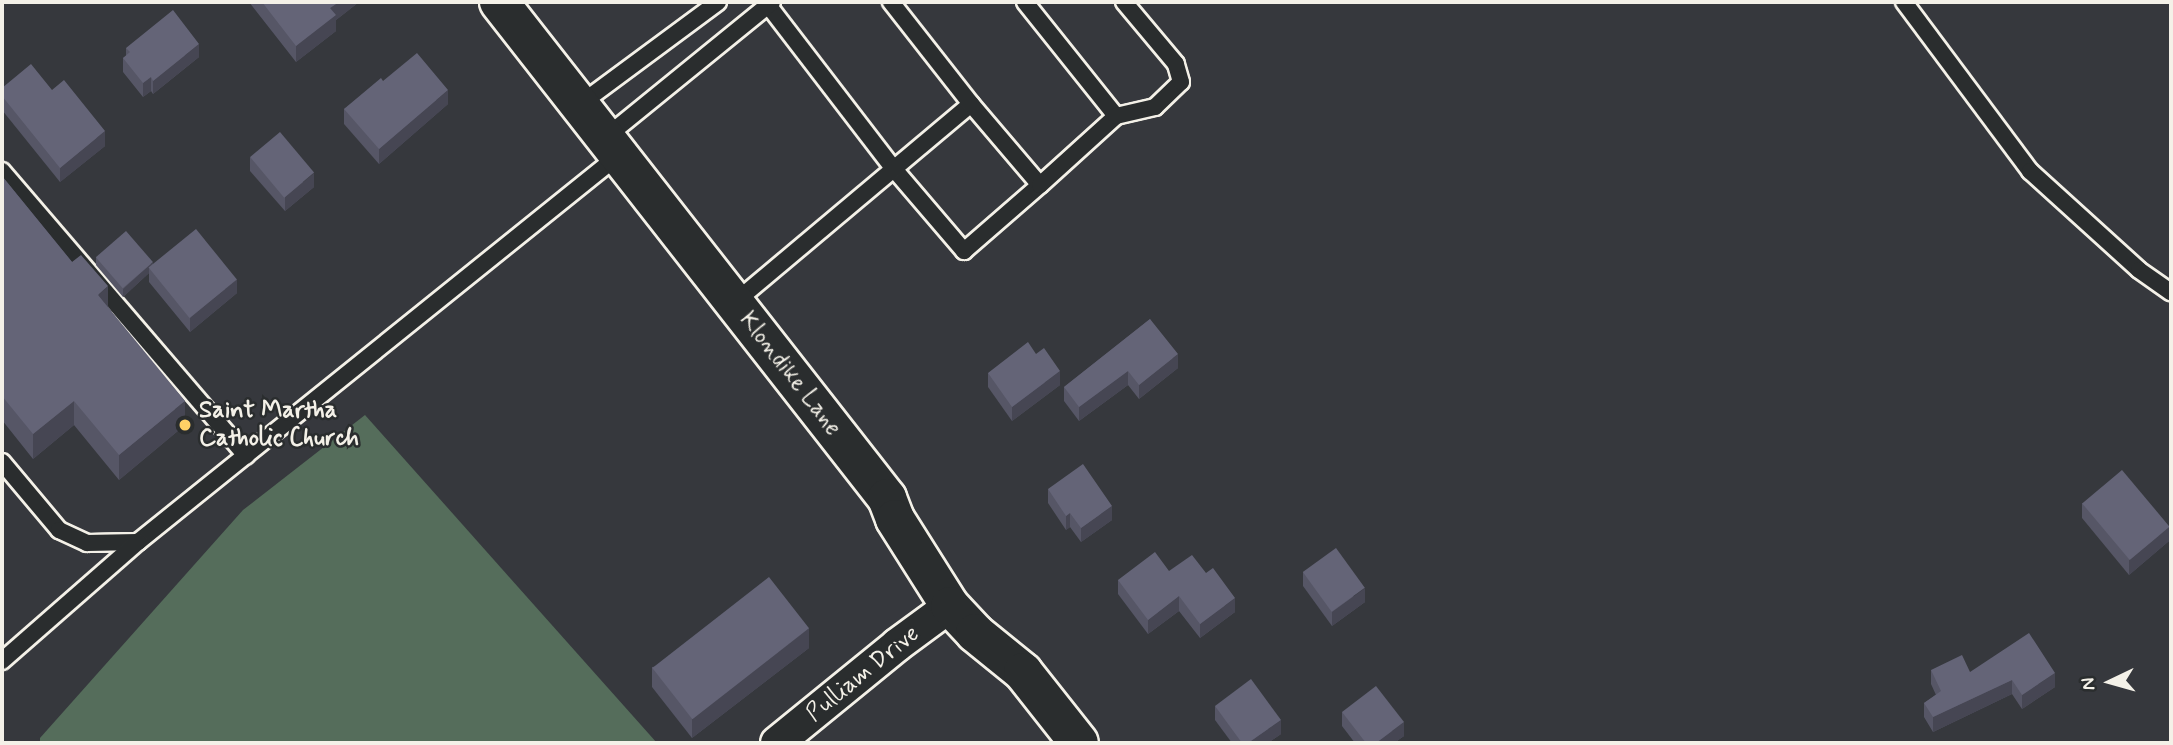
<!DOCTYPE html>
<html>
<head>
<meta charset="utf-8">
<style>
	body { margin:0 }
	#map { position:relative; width:2173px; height:745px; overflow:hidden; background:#36383d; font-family:Mynerve,sans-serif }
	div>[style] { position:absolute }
	.green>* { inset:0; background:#556d5b }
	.roads { filter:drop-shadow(2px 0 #f4f1e8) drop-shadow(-2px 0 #f4f1e8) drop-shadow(0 2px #f4f1e8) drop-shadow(0 -2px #f4f1e8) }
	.lane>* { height:16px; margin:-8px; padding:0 8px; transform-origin:8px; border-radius:8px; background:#2a2d2e }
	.street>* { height:32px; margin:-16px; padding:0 16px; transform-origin:16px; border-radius:16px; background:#2a2d2e }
	.secondary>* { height:38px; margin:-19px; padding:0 19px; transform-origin:19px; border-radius:19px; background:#2a2d2e }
	.wall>* { inset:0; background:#565666 }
	.shaded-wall>* { inset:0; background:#464653 }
	.building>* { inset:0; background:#646477; transform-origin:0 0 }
	.dots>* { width:19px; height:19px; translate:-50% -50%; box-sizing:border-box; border:4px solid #2a2d2e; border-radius:50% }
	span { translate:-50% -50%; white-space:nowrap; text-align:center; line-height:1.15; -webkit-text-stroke:5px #2a2d2e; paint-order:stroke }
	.street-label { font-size:24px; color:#f4f1e8 }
	.poi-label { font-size:24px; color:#f4f1e8; font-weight:700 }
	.left { translate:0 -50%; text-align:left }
	.frame { position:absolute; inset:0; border:4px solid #f4f1e8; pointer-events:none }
	.north { position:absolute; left:2075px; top:647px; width:70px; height:70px; -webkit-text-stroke:5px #2a2d2e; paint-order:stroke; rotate:265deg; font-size:19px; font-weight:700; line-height:28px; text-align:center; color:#f4f1e8 }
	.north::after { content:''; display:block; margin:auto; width:24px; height:32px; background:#f4f1e8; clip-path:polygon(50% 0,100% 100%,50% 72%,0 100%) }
</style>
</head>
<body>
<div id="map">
	<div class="green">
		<div style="clip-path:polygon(365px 415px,657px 743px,40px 743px,40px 738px,243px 510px)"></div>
	</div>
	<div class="roads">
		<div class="lane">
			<div style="left:1904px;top:2px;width:211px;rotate:53.3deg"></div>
			<div style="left:2030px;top:171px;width:147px;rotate:42.2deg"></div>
			<div style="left:2139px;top:270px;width:39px;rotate:35deg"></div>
			<div style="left:768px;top:5px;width:207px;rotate:52.5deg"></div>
			<div style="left:894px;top:169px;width:108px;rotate:49.5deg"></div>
			<div style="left:964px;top:251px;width:101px;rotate:-41deg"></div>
			<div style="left:971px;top:104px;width:106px;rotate:49.6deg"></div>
			<div style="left:1040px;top:185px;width:103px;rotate:-42.2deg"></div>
			<div style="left:1116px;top:116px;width:146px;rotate:-128.6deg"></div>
			<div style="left:579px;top:105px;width:173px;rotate:-36.5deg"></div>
			<div style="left:1116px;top:116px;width:40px;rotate:-13deg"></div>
			<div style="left:1155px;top:107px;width:36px;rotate:-44deg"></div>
			<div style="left:1181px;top:82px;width:19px;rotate:-106deg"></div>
			<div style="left:1176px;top:64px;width:81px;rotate:-130deg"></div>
			<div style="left:606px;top:137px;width:214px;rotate:-39.1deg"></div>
			<div style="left:2px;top:171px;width:375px;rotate:49.4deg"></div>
			<div style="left:734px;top:303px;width:309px;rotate:-40deg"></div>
			<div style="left:971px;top:104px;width:130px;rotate:-128.1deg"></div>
			<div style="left:2px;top:462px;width:89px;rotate:50deg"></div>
			<div style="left:59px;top:530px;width:31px;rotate:25deg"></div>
			<div style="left:87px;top:543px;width:51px;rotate:-1.1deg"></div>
			<div style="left:138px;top:542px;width:617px;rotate:-38.82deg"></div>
			<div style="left:2px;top:661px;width:181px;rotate:-41.2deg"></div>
		</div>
		<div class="street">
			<div style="left:777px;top:743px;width:155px;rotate:-39.2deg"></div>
			<div style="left:897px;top:645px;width:66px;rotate:-36.3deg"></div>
		</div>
		<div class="secondary">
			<div style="left:499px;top:2px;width:630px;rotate:51.97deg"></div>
			<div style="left:887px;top:498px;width:22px;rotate:69deg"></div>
			<div style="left:895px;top:519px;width:103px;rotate:57.7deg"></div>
			<div style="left:950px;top:606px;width:37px;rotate:47deg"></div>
			<div style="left:975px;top:633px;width:62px;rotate:39.1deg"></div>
			<div style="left:1023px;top:672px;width:90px;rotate:51.7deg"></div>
		</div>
	</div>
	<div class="wall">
		<div style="clip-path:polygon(249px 2px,359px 2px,336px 20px,336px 31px,296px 62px)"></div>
		<div style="clip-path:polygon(126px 48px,199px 57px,153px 94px,151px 91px,143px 97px,123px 72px,123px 58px,126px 56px)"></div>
		<div style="clip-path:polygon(383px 81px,448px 104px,379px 164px,344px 124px,344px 109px)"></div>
		<div style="clip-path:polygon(2px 88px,52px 90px,105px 146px,60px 182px,2px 110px)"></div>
		<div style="clip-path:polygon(250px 157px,314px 187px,285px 211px,250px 171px)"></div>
		<div style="clip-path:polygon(2px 176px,108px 306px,185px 425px,119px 480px,74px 425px,33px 459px,2px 420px)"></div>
		<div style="clip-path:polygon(96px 258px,153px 264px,237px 293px,190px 332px,149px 282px,149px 273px,123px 297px,96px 265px)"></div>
		<div style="clip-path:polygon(1150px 319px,1178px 368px,1139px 399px,1128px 385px,1079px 421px,1064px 401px,1064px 387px)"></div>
		<div style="clip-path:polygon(988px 373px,1060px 385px,1012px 421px,988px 387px)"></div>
		<div style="clip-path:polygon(1048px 489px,1112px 520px,1081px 542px,1070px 527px,1066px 530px,1048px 503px)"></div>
		<div style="clip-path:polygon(2082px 503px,2169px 541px,2129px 575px,2082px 518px)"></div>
		<div style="clip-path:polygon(1169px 571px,1235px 612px,1200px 638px,1179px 611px,1148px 634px,1118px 594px,1118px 580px)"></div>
		<div style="clip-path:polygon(1303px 572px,1365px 602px,1332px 626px,1303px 586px)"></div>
		<div style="clip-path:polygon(809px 648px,692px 738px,652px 687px,652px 667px)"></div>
		<div style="clip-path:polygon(1931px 670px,1970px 672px,2055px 687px,2022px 709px,2012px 694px,1933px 732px,1924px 717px,1924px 703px,1936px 695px,1931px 684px)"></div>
		<div style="clip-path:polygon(1215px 706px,1281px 734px,1268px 743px,1232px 743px,1215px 720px)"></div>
		<div style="clip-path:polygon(1342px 712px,1404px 736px,1394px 743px,1355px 743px,1342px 726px)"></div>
	</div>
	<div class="shaded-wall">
		<div style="clip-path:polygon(339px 2px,359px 2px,336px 20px,336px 31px,296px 62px,296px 46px,330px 8px)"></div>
		<div style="clip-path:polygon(199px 44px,199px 57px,153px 94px,153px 81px)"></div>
		<div style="clip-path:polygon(151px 77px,151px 91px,143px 97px,143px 83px)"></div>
		<div style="clip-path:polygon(448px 90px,448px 104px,379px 164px,379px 149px)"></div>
		<div style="clip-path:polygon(105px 131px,105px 146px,60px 182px,60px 168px)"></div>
		<div style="clip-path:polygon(314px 173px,314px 187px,285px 211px,285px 197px)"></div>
		<div style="clip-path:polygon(153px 262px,153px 270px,149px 268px,149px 273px,123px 297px,123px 289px)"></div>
		<div style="clip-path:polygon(237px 279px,237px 293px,190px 332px,190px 318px)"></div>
		<div style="clip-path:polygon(108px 286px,108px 311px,98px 295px)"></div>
		<div style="clip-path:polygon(1178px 354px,1178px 368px,1139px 399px,1139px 385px)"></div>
		<div style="clip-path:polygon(1060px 371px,1060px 385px,1012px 421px,1012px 407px)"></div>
		<div style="clip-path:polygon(1128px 371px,1128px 385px,1079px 421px,1079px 407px)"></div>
		<div style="clip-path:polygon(74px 401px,74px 425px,33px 459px,33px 434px)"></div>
		<div style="clip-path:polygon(185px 401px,185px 425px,119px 480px,119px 455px)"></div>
		<div style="clip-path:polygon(1112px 506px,1112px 520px,1081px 542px,1081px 528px)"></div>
		<div style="clip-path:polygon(1070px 513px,1070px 527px,1066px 530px,1066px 516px)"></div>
		<div style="clip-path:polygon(2169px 527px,2169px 541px,2129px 575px,2129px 560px)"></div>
		<div style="clip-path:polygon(1365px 588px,1365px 602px,1332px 626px,1332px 612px)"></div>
		<div style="clip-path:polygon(1179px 596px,1179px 611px,1148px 634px,1148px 620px)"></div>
		<div style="clip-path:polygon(1235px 598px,1235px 612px,1200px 638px,1200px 624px)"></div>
		<div style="clip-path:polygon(809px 628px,809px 648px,692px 738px,692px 718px)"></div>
		<div style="clip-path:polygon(2055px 673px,2055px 687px,2022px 709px,2022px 695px)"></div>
		<div style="clip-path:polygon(2012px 680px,2012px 694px,1933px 732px,1933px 717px)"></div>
		<div style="clip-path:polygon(1281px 720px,1281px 734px,1268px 743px,1248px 743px)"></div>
		<div style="clip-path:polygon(1404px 722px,1404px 736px,1394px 743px,1376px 743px)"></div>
	</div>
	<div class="building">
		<div style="clip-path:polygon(262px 2px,339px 2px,330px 8px,336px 15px,296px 46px)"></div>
		<div style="clip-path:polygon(173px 10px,199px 44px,153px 81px,151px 77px,143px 83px,123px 58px,130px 52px,126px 48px)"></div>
		<div style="clip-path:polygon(417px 53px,448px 90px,379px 149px,344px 109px,381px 78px,383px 81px)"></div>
		<div style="clip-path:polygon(31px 64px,52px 90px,64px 80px,105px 131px,60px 168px,2px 96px,2px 88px)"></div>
		<div style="left:280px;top:132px;width:53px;height:39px;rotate:50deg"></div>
		<div style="clip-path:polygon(2px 176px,72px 262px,81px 255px,108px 286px,98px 295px,185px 401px,119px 455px,74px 401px,33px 434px,2px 396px)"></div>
		<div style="left:196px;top:229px;width:65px;height:61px;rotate:51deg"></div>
		<div style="left:126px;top:231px;width:41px;height:40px;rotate:49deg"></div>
		<div style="clip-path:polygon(1150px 319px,1178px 354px,1139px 385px,1128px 371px,1079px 407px,1064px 387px)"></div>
		<div style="clip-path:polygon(1028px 342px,1036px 354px,1044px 348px,1060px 371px,1012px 407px,988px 373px)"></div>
		<div style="clip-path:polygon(1083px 464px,1112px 506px,1081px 528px,1070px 513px,1066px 516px,1048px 489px)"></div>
		<div style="left:2122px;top:470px;width:74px;height:52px;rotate:50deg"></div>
		<div style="left:1336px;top:548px;width:49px;height:41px;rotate:54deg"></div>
		<div style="clip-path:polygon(1155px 552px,1169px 571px,1192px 555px,1206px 573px,1213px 568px,1235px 598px,1200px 624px,1179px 596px,1148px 620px,1118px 580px)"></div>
		<div style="left:769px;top:577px;width:65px;height:148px;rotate:52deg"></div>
		<div style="clip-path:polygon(2029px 633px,2055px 673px,2022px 695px,2012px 680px,1933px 717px,1924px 703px,1941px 691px,1931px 670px,1962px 655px,1970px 672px)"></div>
		<div style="clip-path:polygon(1251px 679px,1281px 720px,1248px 743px,1242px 743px,1215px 706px)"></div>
		<div style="clip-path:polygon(1376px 686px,1404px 722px,1376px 743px,1366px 743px,1342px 712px)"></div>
	</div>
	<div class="dots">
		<div style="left:185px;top:425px;background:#ffd166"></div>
	</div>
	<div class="street-label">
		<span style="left:790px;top:374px;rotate:52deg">Klondike Lane</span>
		<span style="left:863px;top:674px;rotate:-39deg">Pulliam Drive</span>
	</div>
	<div class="poi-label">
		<span class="left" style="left:199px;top:425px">Saint Martha<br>Catholic Church</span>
	</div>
	<div class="frame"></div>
	<div class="north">N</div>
</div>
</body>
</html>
